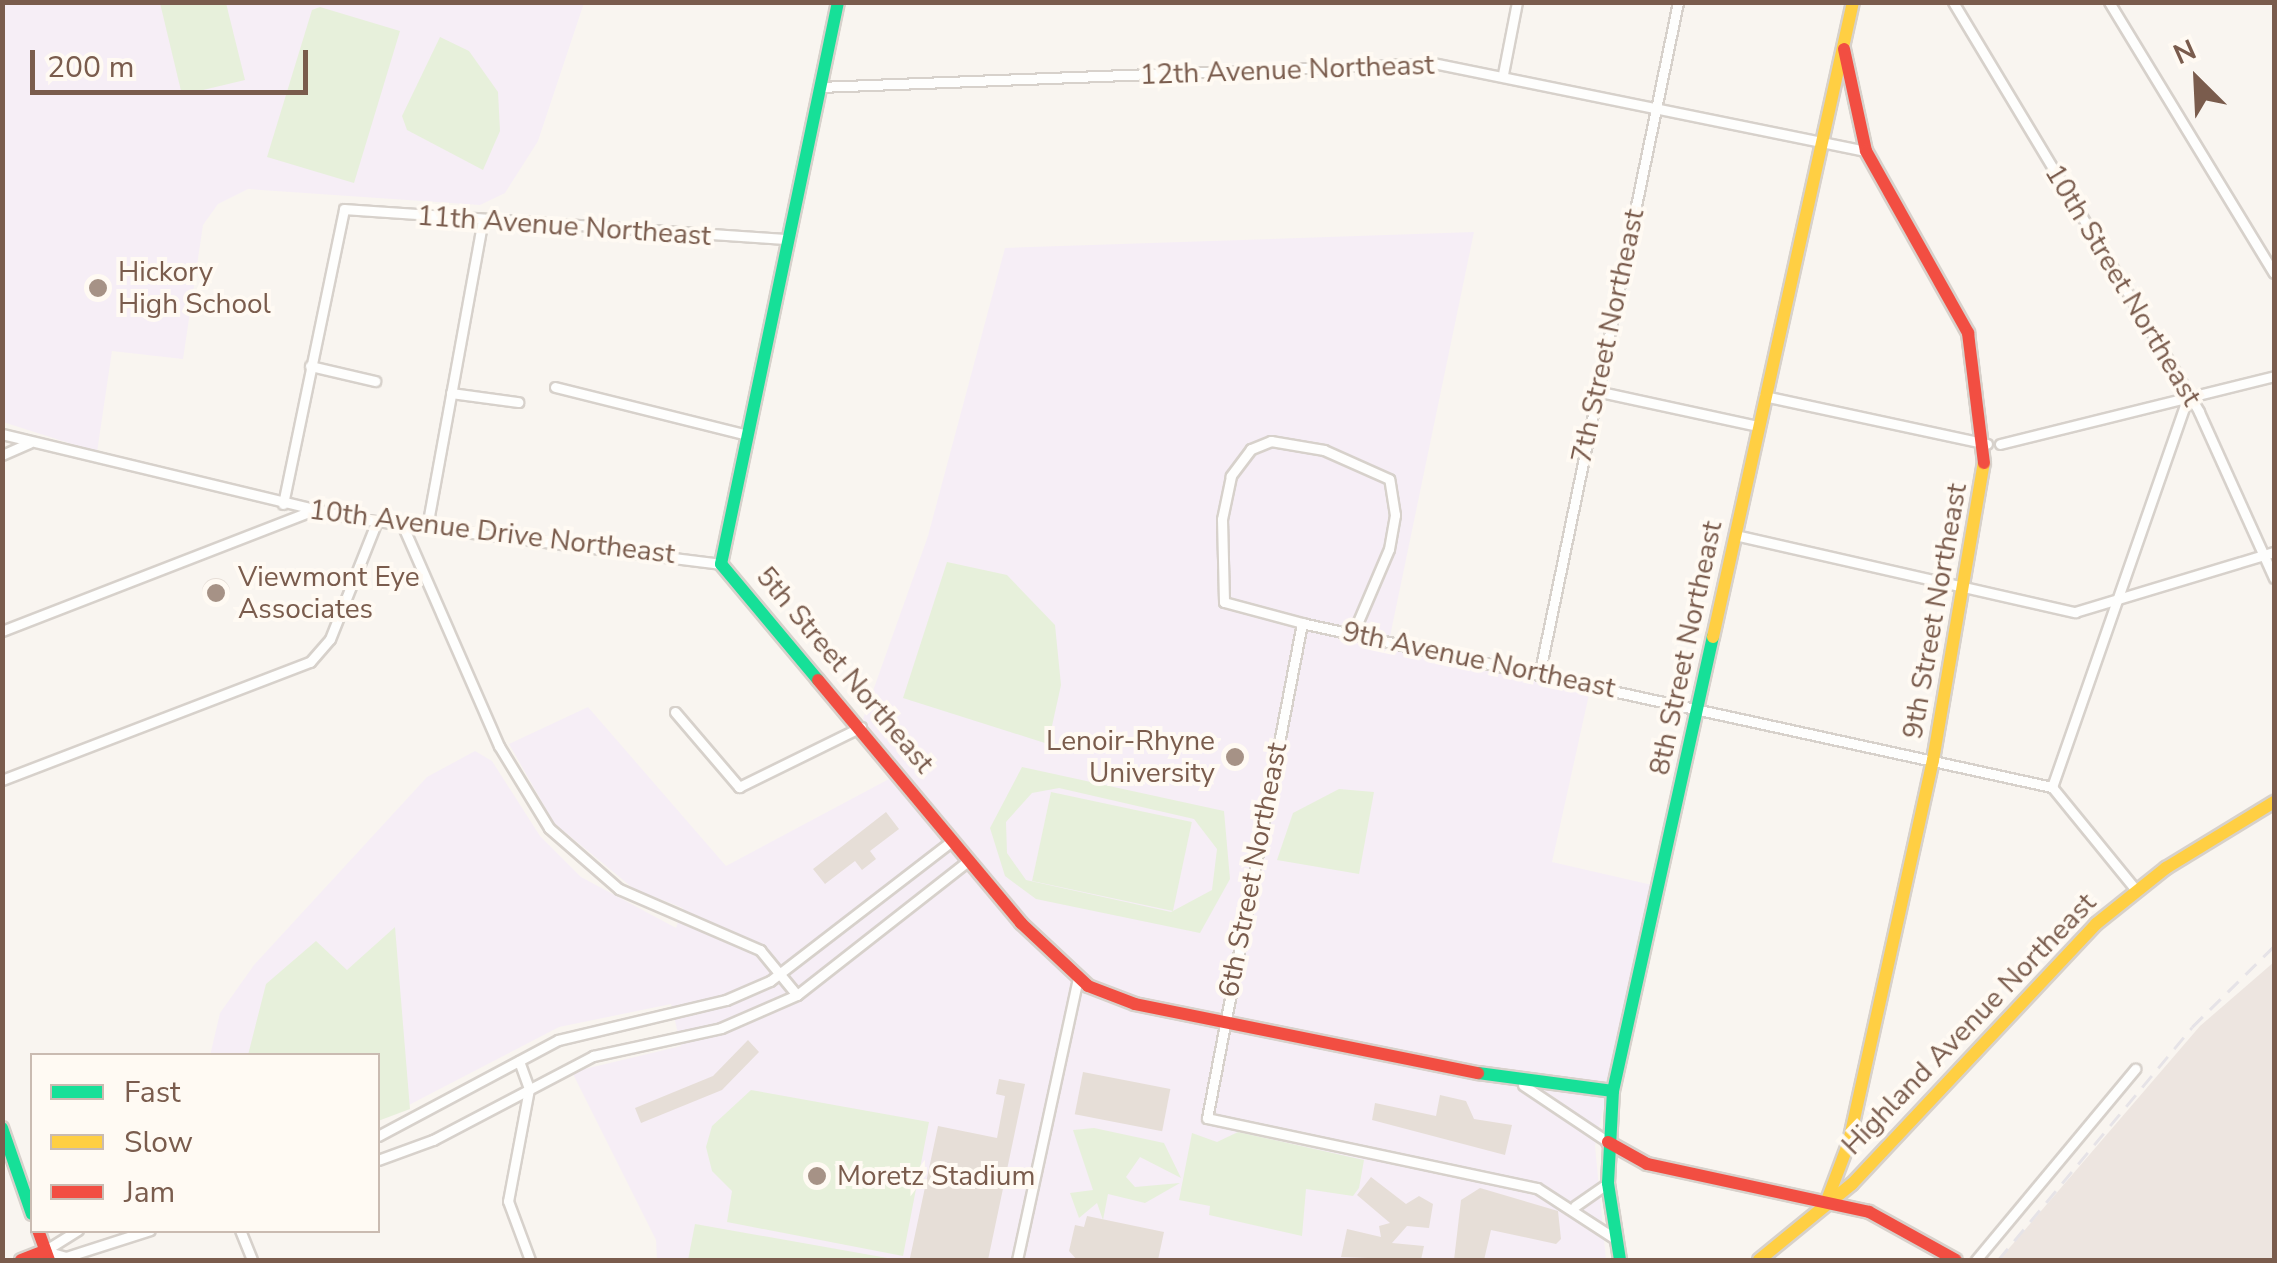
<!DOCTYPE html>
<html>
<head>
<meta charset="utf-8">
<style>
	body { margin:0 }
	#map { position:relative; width:2277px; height:1263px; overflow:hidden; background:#f9f5f0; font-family:"Nunito Sans",sans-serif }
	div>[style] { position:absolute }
	.industrial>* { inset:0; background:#ede5e0 }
	.education>* { inset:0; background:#f6eef6 }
	.green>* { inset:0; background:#e7f0db; transform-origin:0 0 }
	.building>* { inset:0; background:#e6ded7; transform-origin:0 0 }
	.round { border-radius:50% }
	.roads { filter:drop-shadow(2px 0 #d7d1cb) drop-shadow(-2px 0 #d7d1cb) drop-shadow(0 2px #d7d1cb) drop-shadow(0 -2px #d7d1cb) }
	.street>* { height:9px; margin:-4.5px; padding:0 4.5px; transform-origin:4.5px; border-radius:4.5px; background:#fefefd }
	.fast>* { height:12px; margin:-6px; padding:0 6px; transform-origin:6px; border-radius:6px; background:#16e098 }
	.slow>* { height:12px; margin:-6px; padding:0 6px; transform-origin:6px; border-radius:6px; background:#ffcf43 }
	.jam>* { height:12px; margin:-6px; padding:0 6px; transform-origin:6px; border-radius:6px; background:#f24e42 }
	.rail>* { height:2.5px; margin-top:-1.25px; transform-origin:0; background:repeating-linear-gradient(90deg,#e6e3e7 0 15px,transparent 0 25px) }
	.dots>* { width:28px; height:28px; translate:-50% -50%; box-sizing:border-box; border:5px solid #fffaf3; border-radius:50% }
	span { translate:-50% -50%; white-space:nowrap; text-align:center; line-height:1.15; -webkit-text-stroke:8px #fffaf3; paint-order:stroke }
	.street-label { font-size:28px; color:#7a5c4d }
	.poi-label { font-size:28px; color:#7a5c4d }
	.left { translate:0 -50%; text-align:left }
	.right { translate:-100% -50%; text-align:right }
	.frame { position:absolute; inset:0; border:5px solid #7a5c4d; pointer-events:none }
	.legend { position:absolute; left:30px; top:1053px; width:350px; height:180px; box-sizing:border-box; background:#fffaf3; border:2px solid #cabbb1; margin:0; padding:12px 18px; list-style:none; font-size:30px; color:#7a5c4d }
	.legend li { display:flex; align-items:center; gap:20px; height:50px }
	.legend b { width:50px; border:2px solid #cabbb1 }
	.north { position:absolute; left:2147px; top:30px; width:100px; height:100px; -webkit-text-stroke:8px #fffaf3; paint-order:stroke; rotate:336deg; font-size:28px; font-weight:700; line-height:40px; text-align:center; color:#7a5c4d }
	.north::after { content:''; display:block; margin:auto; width:35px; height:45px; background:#7a5c4d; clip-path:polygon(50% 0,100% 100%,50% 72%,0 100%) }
	.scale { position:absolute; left:30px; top:50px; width:278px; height:45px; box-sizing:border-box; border:5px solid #7a5c4d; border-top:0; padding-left:12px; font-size:30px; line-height:35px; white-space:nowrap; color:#7a5c4d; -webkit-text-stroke:8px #fffaf3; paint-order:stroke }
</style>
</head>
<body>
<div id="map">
	<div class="industrial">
		<div style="clip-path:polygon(2274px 962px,2274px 1260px,1999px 1260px,2200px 1026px)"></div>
	</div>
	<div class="education">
		<div style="clip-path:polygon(2px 3px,584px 3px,538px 141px,505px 193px,480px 205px,248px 189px,218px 204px,203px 225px,183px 359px,112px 351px,97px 452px,3px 422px)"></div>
		<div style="clip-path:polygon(1474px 232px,1388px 646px,1590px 690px,1552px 862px,1652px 885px,1595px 1146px,1606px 1260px,657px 1260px,656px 1240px,572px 1072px,681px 1046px,671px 1004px,559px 1027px,378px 1121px,378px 1056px,210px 1056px,220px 1013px,254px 965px,427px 777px,475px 751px,492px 761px,540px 836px,581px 877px,676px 928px,683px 908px,634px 889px,554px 823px,509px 744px,588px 707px,726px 866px,904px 771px,863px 719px,928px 536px,1005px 248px)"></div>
	</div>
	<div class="green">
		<div style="clip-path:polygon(160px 3px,226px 3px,245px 80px,182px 95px)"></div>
		<div style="clip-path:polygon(320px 7px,400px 31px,354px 183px,267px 157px,312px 10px)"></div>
		<div style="clip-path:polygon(440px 37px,469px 51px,498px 92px,500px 131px,483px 170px,407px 130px,402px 116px)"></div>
		<div style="clip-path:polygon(947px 562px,1007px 575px,1055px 625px,1061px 685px,1048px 744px,903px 698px)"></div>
		<div style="clip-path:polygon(evenodd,1022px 767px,1224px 811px,1230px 879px,1200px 933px,1036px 899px,1005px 876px,990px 828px,1022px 767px,1059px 788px,1194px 819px,1217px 849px,1212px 890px,1171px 912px,1026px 880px,1007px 853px,1006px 822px,1032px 793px,1059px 788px)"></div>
		<div style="clip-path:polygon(1339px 789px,1374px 792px,1359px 874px,1277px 860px,1293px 813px)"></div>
		<div style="left:1051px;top:792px;width:144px;height:91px;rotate:12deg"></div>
		<div style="clip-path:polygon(395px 927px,410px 1109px,378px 1121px,378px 1056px,248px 1055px,266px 984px,316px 941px,347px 970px)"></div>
		<div style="clip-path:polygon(751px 1090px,929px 1122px,903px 1256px,727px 1222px,732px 1191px,712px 1171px,706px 1147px,712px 1126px)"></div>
		<div style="clip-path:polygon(1094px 1128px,1164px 1143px,1181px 1178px,1140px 1157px,1126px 1177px,1135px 1187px,1180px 1183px,1145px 1203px,1108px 1194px,1103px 1220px,1097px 1203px,1079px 1218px,1070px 1193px,1093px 1190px,1073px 1130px)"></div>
		<div style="clip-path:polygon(1238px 1132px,1364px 1160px,1359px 1188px,1353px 1196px,1306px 1189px,1302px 1236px,1209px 1215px,1210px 1206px,1179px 1200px,1192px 1133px,1217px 1142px)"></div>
		<div style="clip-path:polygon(695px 1224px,893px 1259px,688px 1260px)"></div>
	</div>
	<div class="building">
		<div class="round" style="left:202px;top:578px;width:28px;height:28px"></div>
		<div style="clip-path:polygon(886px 812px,899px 829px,870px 851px,876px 859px,862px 870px,855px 861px,825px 884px,813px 869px)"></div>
		<div style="clip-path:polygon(748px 1040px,759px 1052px,722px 1090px,641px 1123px,635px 1108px,713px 1076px)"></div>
		<div style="left:1083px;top:1072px;width:89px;height:43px;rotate:11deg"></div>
		<div style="clip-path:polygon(999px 1079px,1025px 1084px,988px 1260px,910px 1258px,938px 1126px,997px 1138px,1005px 1096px,996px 1094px)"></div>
		<div style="clip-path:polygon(1440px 1095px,1466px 1101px,1474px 1119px,1512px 1125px,1505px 1155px,1372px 1120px,1375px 1103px,1436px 1116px)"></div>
		<div style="clip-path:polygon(1371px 1177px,1406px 1204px,1419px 1196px,1433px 1204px,1429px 1228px,1407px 1226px,1392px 1243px,1424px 1246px,1421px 1260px,1341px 1257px,1347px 1229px,1381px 1237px,1379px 1226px,1390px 1223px,1357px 1195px)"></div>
		<div style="clip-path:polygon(1480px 1188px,1558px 1211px,1561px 1239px,1556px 1244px,1491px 1230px,1484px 1260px,1454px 1260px,1461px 1200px)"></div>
		<div style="clip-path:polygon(1087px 1216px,1164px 1232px,1158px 1260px,1077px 1260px,1069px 1251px,1075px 1225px,1084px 1227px)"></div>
	</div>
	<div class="roads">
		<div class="street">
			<div style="left:1953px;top:2px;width:478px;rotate:59deg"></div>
			<div style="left:2199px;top:412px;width:182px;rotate:65.7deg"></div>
			<div style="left:2109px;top:2px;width:317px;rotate:58.7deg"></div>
			<div style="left:1503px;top:74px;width:73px;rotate:-79deg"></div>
			<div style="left:819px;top:87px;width:614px;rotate:-2.24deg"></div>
			<div style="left:1433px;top:63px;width:442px;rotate:11.5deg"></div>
			<div style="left:310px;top:366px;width:67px;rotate:13deg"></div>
			<div style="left:555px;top:387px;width:199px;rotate:14deg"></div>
			<div style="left:1596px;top:391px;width:166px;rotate:12.2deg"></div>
			<div style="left:451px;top:393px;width:68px;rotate:7.7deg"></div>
			<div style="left:1764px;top:396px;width:228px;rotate:12.1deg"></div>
			<div style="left:2px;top:434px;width:360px;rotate:13.5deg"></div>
			<div style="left:352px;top:518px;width:372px;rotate:7.1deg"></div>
			<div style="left:2000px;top:444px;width:282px;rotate:-13.9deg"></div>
			<div style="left:2px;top:455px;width:30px;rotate:-24deg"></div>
			<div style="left:283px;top:504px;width:301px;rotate:-78.3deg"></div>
			<div style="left:344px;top:209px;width:445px;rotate:3.9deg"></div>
			<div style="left:402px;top:524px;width:242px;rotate:66.4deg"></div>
			<div style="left:499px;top:746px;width:96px;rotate:58.6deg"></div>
			<div style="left:549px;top:828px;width:93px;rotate:41.1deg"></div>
			<div style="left:619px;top:889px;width:154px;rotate:23.4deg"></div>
			<div style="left:760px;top:950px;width:58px;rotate:50.6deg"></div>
			<div style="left:427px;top:527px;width:309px;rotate:-79.7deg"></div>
			<div style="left:1735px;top:535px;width:349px;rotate:12.8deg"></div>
			<div style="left:2075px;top:612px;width:208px;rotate:-16.8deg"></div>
			<div style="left:1302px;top:623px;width:504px;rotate:100.86deg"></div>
			<div style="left:1207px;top:1118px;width:337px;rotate:12deg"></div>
			<div style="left:1537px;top:1188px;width:92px;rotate:33deg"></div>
			<div style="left:2px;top:631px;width:331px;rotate:-21.2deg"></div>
			<div style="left:1354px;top:631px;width:89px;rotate:-66.9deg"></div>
			<div style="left:1389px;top:549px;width:35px;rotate:-80deg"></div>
			<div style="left:1395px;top:515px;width:36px;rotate:-99deg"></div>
			<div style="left:1389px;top:479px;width:71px;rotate:-156deg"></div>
			<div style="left:1324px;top:450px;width:54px;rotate:-170.4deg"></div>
			<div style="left:1271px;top:441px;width:22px;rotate:158deg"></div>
			<div style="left:1251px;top:449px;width:34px;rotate:127deg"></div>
			<div style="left:1231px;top:476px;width:44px;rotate:101.8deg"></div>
			<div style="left:1222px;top:519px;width:83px;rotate:88.6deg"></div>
			<div style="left:1224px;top:602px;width:85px;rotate:15deg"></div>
			<div style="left:1306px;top:624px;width:764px;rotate:12.33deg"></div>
			<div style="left:2052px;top:787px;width:133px;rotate:50.8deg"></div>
			<div style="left:1540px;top:671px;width:683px;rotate:-78.34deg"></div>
			<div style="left:675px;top:712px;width:99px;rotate:49.5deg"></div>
			<div style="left:739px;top:787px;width:136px;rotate:-26.2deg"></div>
			<div style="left:2px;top:780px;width:330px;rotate:-21deg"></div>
			<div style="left:310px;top:662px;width:30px;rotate:-49deg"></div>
			<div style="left:330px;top:639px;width:127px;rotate:-68.3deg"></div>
			<div style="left:2052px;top:787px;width:416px;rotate:-70.8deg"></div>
			<div style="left:519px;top:1061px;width:30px;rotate:70deg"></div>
			<div style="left:529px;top:1089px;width:114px;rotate:100.6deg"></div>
			<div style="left:508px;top:1201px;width:63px;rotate:69.6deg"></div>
			<div style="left:1523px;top:1085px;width:102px;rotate:33.8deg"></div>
			<div style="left:378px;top:1136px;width:204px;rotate:-28.1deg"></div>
			<div style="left:558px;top:1040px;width:173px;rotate:-13.4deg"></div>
			<div style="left:726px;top:1000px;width:48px;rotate:-23.4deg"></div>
			<div style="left:770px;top:981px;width:230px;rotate:-37.6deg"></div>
			<div style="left:378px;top:1160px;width:59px;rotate:-20deg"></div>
			<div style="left:433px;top:1140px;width:181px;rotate:-27.7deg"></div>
			<div style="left:593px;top:1056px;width:131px;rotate:-12.3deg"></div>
			<div style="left:721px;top:1028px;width:83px;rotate:-23.5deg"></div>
			<div style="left:797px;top:995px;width:217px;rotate:-38.1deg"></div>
			<div style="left:1575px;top:1206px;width:40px;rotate:-34.9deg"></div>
			<div style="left:78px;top:1230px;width:39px;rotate:148deg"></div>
			<div style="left:45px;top:1251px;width:22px;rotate:16deg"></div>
			<div style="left:66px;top:1257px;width:88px;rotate:-17.8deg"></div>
			<div style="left:240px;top:1230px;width:32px;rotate:68deg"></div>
			<div style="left:1017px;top:1260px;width:288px;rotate:-77.8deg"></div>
			<div style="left:1976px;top:1260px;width:249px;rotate:-50.2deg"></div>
		</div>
		<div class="fast">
			<div style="left:818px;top:680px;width:151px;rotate:-129.9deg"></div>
			<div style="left:721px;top:564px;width:574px;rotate:-78.24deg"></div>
			<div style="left:1478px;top:1073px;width:136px;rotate:7.6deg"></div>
			<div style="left:2px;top:1128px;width:91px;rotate:70.8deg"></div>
			<div style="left:1620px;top:1260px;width:78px;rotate:-98.9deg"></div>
			<div style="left:1608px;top:1183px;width:92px;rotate:-86.9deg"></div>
			<div style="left:1613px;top:1091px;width:465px;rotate:-77.6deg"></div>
		</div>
		<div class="slow">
			<div style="left:1713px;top:637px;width:650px;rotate:-77.57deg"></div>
			<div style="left:1826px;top:1203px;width:65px;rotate:-69.3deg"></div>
			<div style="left:1849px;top:1142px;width:391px;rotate:-77.6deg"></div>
			<div style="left:1933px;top:760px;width:301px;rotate:-80.3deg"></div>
			<div style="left:1759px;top:1260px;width:120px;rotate:-39.3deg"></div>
			<div style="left:1852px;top:1184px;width:357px;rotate:-46.8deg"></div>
			<div style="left:2096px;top:924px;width:90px;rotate:-38.7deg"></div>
			<div style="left:2166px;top:868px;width:127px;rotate:-31.4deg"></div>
		</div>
		<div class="jam">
			<div style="left:1844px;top:49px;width:104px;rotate:77.8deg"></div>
			<div style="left:1866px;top:151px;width:209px;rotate:60.7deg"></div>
			<div style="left:1968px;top:333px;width:131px;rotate:83deg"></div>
			<div style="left:818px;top:680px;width:317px;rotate:50.1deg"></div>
			<div style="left:1021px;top:923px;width:92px;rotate:43.2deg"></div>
			<div style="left:1088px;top:986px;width:50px;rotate:21deg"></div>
			<div style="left:1135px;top:1004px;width:350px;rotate:11.4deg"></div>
			<div style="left:1608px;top:1142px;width:45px;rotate:29.4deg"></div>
			<div style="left:1647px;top:1164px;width:227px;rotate:12.2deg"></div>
			<div style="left:1869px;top:1212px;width:99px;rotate:28.9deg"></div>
			<div style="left:38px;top:1230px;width:32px;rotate:70deg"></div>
			<div style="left:21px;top:1260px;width:26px;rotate:-21deg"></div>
		</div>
	</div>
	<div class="rail">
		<div style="left:1998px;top:1260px;width:303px;rotate:-50.2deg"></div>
		<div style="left:2192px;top:1027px;width:115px;rotate:-44.6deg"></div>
	</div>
	<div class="dots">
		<div style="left:98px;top:288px;background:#a69286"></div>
		<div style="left:216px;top:593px;background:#a69286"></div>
		<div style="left:1235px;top:757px;background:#a69286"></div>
		<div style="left:817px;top:1176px;background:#a69286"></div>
	</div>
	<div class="street-label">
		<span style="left:1287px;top:70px;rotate:-2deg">12th Avenue Northeast</span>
		<span style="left:564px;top:226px;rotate:4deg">11th Avenue Northeast</span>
		<span style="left:2123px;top:285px;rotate:59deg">10th Street Northeast</span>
		<span style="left:1608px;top:336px;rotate:-78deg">7th Street Northeast</span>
		<span style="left:492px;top:532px;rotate:7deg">10th Avenue Drive Northeast</span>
		<span style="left:1935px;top:611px;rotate:-80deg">9th Street Northeast</span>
		<span style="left:1686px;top:648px;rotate:-78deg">8th Street Northeast</span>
		<span style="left:1479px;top:660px;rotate:12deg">9th Avenue Northeast</span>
		<span style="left:845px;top:670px;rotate:50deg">5th Street Northeast</span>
		<span style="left:1253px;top:870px;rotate:-79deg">6th Street Northeast</span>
		<span style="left:1969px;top:1024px;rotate:-46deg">Highland Avenue Northeast</span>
	</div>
	<div class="poi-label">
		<span class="left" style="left:118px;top:288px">Hickory<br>High School</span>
		<span class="left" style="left:238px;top:593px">Viewmont Eye<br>Associates</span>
		<span class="right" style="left:1215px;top:757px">Lenoir-Rhyne<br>University</span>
		<span class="left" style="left:837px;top:1176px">Moretz Stadium</span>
	</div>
	<div class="frame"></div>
	<ul class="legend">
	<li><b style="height:12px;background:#16e098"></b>Fast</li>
	<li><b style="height:12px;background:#ffcf43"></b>Slow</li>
	<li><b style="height:12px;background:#f24e42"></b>Jam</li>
	</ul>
	<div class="north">N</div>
	<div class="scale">200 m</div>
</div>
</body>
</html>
